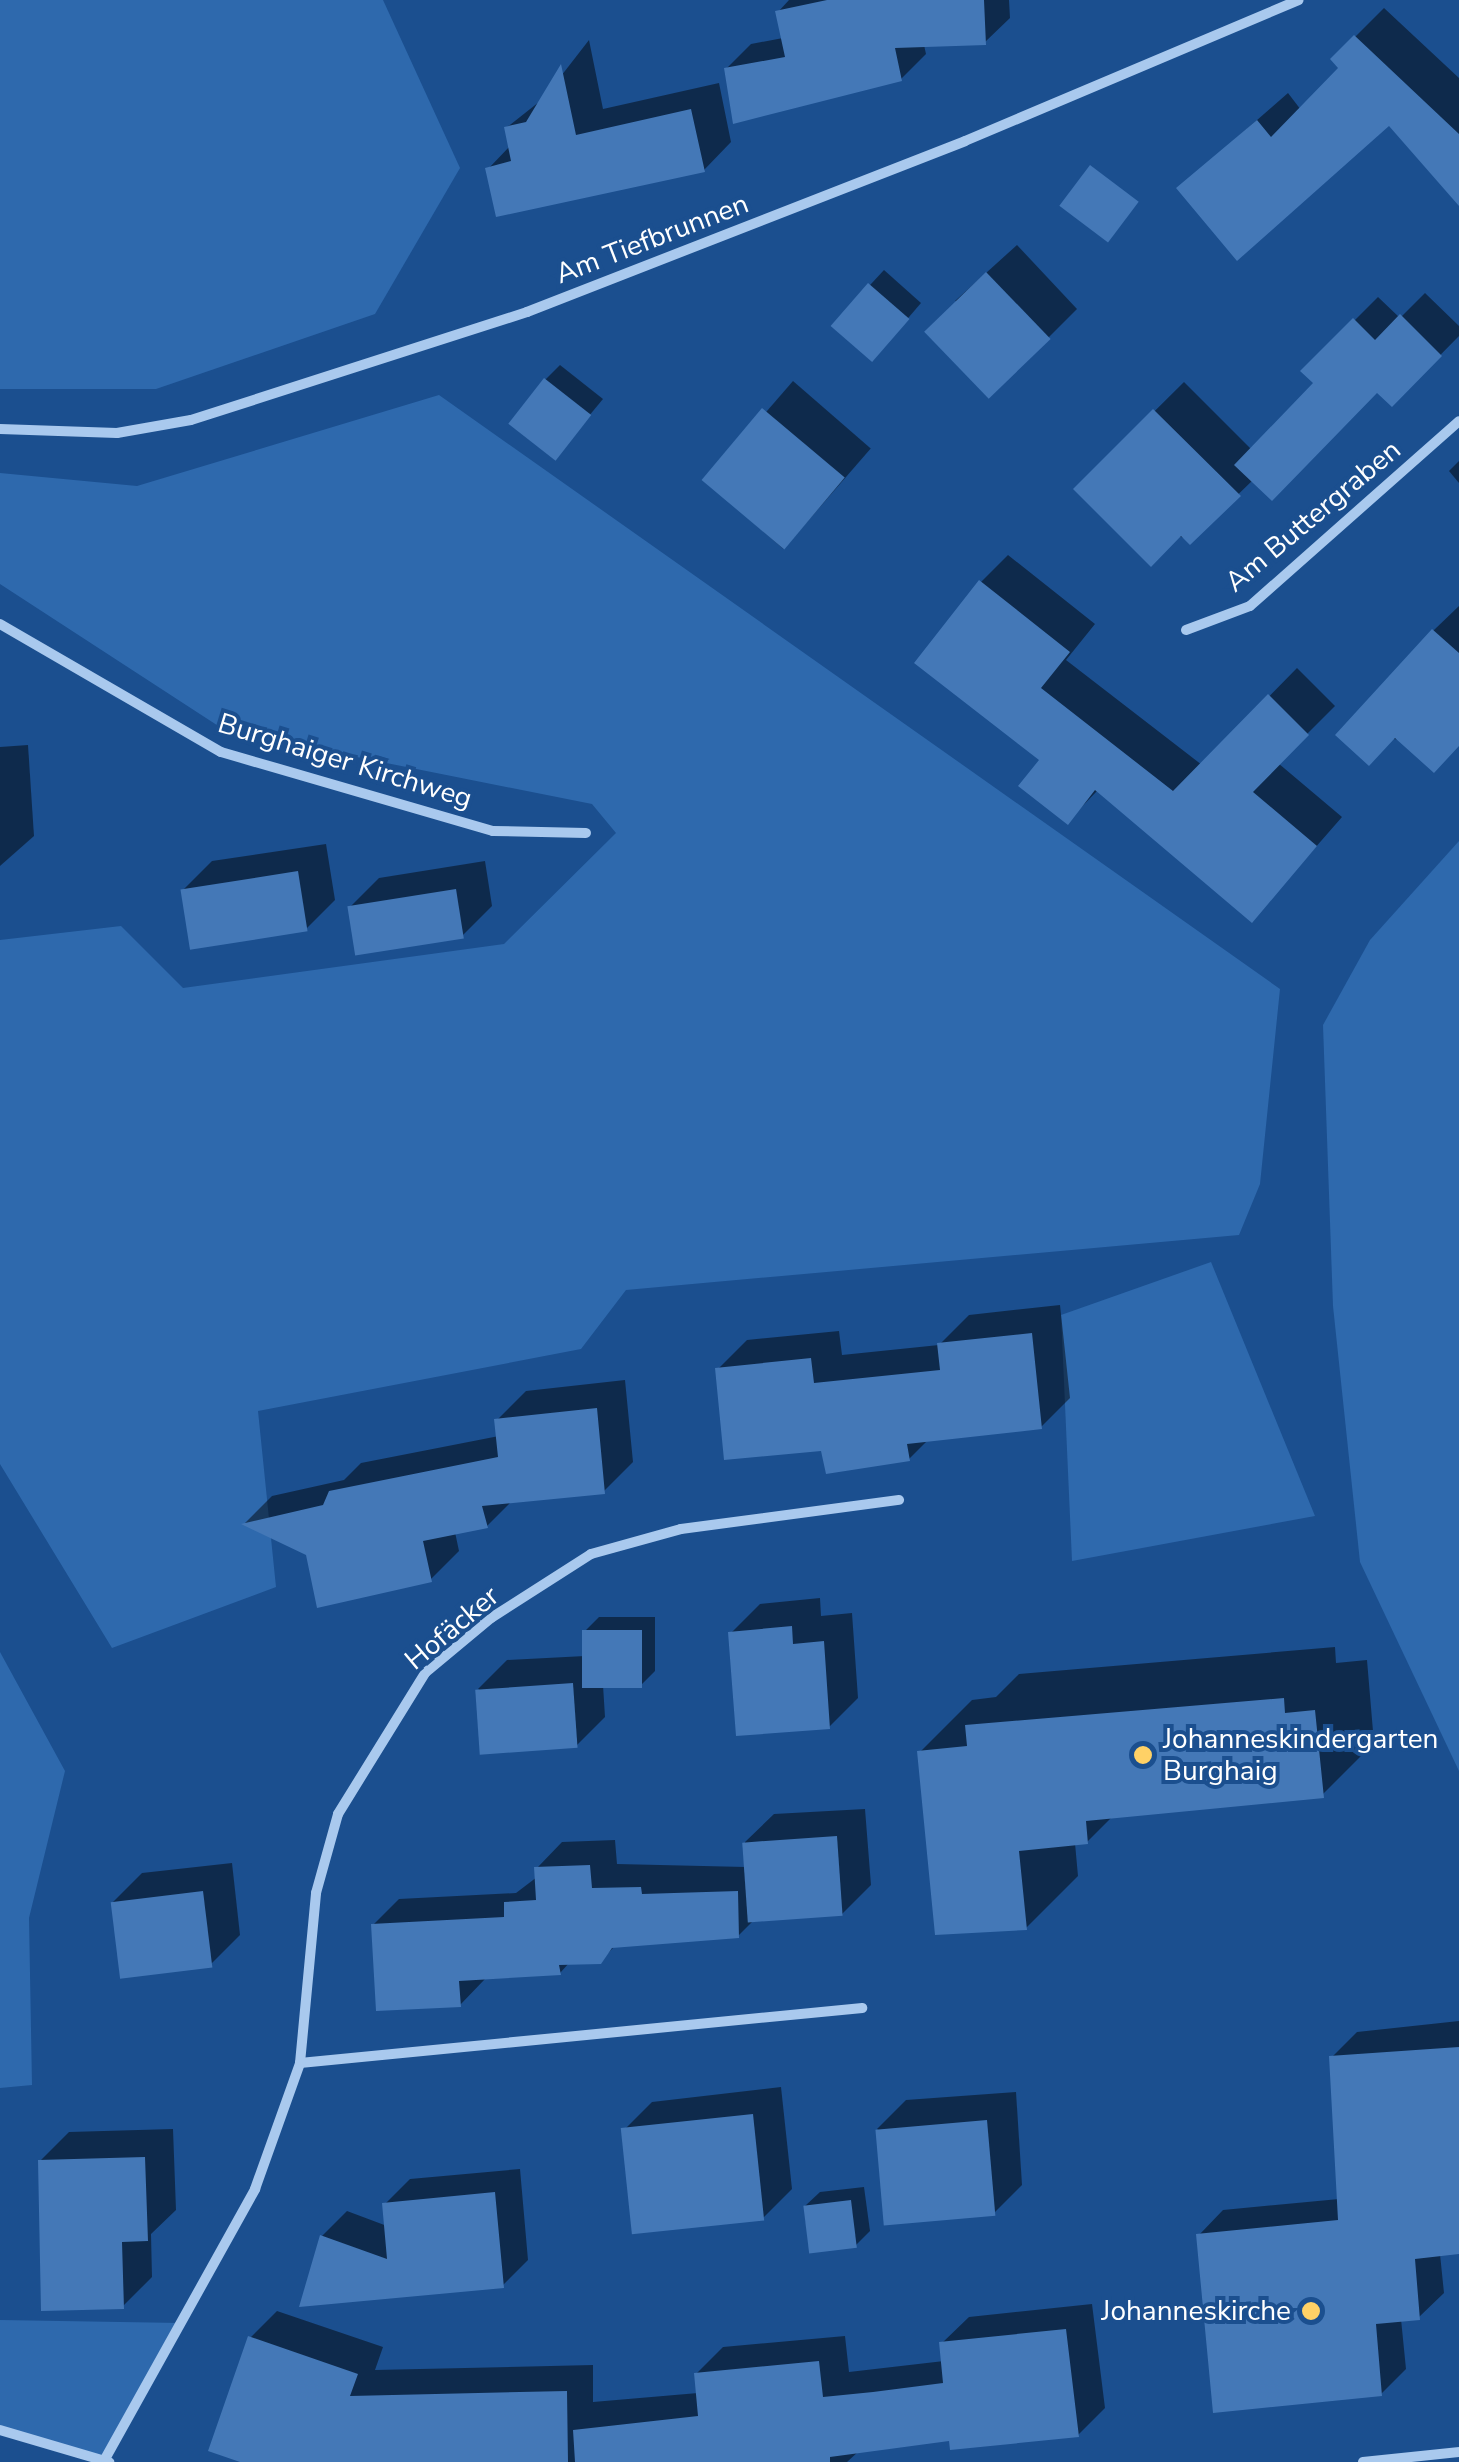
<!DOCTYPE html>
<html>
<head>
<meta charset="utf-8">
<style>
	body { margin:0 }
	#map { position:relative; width:1459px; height:2462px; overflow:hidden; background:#1b4f8f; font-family:"Nunito Sans",sans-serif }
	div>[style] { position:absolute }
	.green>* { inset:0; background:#2e69ad }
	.shadow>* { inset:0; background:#0007; transform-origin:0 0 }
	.building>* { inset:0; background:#4478b7; transform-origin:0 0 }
	.street>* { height:10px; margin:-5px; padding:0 5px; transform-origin:5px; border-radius:5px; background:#a9c9ee }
	.dots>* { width:28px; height:28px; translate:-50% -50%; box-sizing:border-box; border:5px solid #1b4f8f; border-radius:50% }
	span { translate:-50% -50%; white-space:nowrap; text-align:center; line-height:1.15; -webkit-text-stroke:8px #1b4f8f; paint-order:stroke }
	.street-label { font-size:28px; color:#fff }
	.poi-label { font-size:28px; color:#fff }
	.left { translate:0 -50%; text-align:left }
	.right { translate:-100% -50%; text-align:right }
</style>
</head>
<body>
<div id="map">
	<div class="green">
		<div style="clip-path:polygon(0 0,383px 0,460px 168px,375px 314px,156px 389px,0 389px)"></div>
		<div style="clip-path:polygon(439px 395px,1280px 989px,1260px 1184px,1239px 1235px,626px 1290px,581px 1349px,258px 1411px,276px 1587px,112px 1648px,0 1464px,0 940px,121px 926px,183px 988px,504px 944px,616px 833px,592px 804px,226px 731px,0 584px,0 473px,137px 486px)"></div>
		<div style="clip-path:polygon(1459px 841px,1459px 1771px,1360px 1562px,1333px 1306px,1323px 1025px,1370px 940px)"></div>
		<div style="clip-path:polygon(1211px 1262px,1315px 1516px,1072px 1561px,1061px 1315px)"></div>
		<div style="clip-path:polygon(0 1652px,65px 1771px,29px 1918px,32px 2085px,0 2088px)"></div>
		<div style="clip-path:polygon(0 2320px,181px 2323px,105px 2459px,0 2430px)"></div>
	</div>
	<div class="shadow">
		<div style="clip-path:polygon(789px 0,1009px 0,1010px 18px,985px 42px,924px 45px,926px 54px,901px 79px,726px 69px,751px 44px,783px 38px,778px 12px)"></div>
		<div style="clip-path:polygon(1384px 8px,1459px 78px,1459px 202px,1389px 122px,1179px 188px,1288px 93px,1301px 110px,1341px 68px,1333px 59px)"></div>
		<div style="clip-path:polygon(589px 40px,603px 109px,719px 83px,731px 142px,704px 170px,488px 169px,510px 146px,506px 128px,544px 98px)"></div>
		<div style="clip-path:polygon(1017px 245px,1077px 309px,1048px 338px,955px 301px)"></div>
		<div style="clip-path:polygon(884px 270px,921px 303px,885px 345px,833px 325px)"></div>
		<div style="clip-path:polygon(1425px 293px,1459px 326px,1459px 336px,1392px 404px,1378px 390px,1253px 480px,1190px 541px,1076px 489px,1184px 382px,1252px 450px,1316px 383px,1304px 371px,1378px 297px,1400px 318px)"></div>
		<div style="clip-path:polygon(560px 365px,603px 399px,554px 458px,545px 380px)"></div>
		<div style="left:793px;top:381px;width:103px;height:133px;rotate:41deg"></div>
		<div style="clip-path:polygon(1459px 461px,1459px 483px,1449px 471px)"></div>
		<div style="clip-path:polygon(1008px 555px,1095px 624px,1066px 660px,1202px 765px,1297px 668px,1335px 706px,1278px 763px,1342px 817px,1252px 920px,1098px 790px,1067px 822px,981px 582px)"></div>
		<div style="clip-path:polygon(1459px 606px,1459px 744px,1339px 735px,1434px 630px)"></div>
		<div style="clip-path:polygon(28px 745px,34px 836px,0 866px,0 747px)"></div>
		<div style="clip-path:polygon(326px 844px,335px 900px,306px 929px,183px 890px,212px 861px)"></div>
		<div style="clip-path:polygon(485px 861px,492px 906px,463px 935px,350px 907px,379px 878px)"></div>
		<div style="clip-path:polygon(1060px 1305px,1070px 1398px,1041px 1427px,929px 1439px,909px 1459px,823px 1448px,718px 1369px,747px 1340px,839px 1331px,842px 1355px,939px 1345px,969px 1315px)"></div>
		<div style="clip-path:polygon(625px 1380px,633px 1462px,604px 1491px,512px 1501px,487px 1526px,455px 1532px,459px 1551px,430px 1580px,308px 1553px,245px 1523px,272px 1496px,344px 1480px,361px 1463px,499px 1436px,497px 1420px,526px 1391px)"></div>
		<div style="clip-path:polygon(820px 1598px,821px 1616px,852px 1613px,858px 1698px,829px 1727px,731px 1633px,760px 1604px)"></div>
		<div style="clip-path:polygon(599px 1617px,655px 1617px,655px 1671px,641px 1685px,603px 1685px,605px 1717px,576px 1746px,478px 1689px,507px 1660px,585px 1656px,585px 1631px)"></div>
		<div style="clip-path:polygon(1335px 1647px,1336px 1663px,1367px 1660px,1374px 1743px,1322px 1795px,1113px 1816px,1087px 1842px,1075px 1843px,1078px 1876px,1026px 1928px,920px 1752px,972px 1700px,996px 1697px,1019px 1674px)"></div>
		<div style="clip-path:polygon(865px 1809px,871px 1885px,842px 1914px,755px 1919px,738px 1936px,616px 1945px,600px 1961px,570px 1962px,560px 1973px,485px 1979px,460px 2005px,373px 1925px,399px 1899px,516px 1893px,537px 1877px,537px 1868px,562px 1842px,615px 1840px,617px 1864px,746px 1867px,745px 1842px,774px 1814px)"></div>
		<div style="clip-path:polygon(232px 1863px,240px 1935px,211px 1964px,113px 1902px,142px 1873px)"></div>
		<div style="clip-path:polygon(1459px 2021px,1459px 2252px,1440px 2254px,1444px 2293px,1419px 2317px,1401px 2319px,1406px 2369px,1381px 2394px,1199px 2235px,1223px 2210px,1339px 2199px,1332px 2057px,1357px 2032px)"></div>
		<div style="clip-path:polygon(781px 2087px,792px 2189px,763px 2218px,623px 2131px,652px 2102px)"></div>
		<div style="clip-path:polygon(1016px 2092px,1022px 2185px,993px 2214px,877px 2129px,906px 2100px)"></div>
		<div style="clip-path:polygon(173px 2129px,176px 2210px,151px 2234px,152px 2277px,123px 2306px,40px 2161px,69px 2132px)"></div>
		<div style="clip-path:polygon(520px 2169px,528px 2260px,503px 2285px,302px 2305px,322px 2236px,347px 2211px,387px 2226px,385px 2204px,410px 2179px)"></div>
		<div style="clip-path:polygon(864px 2187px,870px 2231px,856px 2245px,805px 2206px,820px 2192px)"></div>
		<div style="clip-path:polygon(1092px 2304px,1105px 2408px,1078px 2435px,951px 2439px,859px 2451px,847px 2462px,248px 2462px,250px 2338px,277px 2311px,383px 2347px,375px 2370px,593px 2365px,593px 2402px,698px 2393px,696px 2374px,723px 2347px,845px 2336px,849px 2372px,944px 2361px,942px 2343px,969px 2317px)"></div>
	</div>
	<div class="building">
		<div style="clip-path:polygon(827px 0,984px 0,986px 45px,895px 48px,902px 81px,733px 124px,724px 68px,785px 57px,775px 11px)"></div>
		<div style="clip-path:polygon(1354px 35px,1459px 134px,1459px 206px,1389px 126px,1237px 261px,1176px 188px,1257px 120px,1271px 137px,1338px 68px,1330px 59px)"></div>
		<div style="clip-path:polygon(561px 64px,576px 135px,691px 109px,705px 172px,496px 217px,485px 168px,511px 161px,504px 127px,526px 122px)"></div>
		<div style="left:1090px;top:165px;width:61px;height:51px;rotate:37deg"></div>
		<div style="left:986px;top:272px;width:93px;height:86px;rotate:46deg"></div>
		<div style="left:868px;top:283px;width:55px;height:57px;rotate:41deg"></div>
		<div style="clip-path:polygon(1400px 314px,1442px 356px,1392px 407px,1377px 393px,1272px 501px,1234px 465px,1313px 383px,1300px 371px,1353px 318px,1375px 340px)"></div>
		<div style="left:544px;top:378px;width:60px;height:58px;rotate:38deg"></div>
		<div style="left:762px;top:408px;width:108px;height:94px;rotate:40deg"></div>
		<div style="clip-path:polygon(1153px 409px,1241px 496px,1190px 545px,1181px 536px,1151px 567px,1073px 489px)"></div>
		<div style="clip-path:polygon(979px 580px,1070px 652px,1041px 688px,1173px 791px,1268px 694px,1309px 735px,1253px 792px,1317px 846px,1252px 923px,1095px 790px,1068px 825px,1018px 786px,1039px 760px,914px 663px)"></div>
		<div style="clip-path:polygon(1432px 629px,1459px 653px,1459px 746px,1434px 773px,1395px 738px,1369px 766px,1335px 735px)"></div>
		<div style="left:298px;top:871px;width:61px;height:119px;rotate:81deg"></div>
		<div style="left:456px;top:889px;width:50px;height:110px;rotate:81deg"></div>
		<div style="clip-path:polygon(1032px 1333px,1042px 1429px,907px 1444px,910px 1461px,826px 1474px,821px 1451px,724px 1460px,715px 1368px,811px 1358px,814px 1383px,940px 1370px,937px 1343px)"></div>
		<div style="clip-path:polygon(597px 1408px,605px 1494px,482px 1506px,488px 1528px,423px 1541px,432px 1582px,317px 1608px,306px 1555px,241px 1524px,323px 1505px,329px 1491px,498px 1457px,494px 1419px)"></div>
		<div style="clip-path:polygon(792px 1626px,793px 1644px,824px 1641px,830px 1729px,736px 1736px,728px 1632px)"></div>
		<div style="left:582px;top:1630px;width:60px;height:58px"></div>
		<div style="left:573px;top:1683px;width:65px;height:98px;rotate:86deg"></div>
		<div style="clip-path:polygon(1284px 1698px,1285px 1713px,1315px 1710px,1324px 1798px,1086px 1821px,1088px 1844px,1019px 1851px,1027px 1930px,935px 1935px,917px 1751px,967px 1746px,965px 1725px)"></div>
		<div style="left:837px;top:1836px;width:80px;height:95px;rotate:86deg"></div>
		<div style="clip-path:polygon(590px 1865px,592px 1888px,641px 1887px,642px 1894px,738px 1891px,739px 1938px,612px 1948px,601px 1964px,559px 1965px,561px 1975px,459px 1981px,461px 2007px,376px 2011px,371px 1924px,504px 1917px,504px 1902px,536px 1900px,534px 1867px)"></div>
		<div style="left:203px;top:1891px;width:77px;height:93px;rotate:83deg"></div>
		<div style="clip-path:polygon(1459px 2047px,1459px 2254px,1415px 2259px,1420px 2320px,1376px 2324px,1382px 2396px,1213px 2413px,1196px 2234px,1338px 2220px,1329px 2056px)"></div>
		<div style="left:753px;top:2114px;width:107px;height:133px;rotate:84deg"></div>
		<div style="left:987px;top:2120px;width:96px;height:112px;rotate:85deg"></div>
		<div style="clip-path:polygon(145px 2157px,148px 2241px,122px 2242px,124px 2309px,41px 2311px,38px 2160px)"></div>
		<div style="clip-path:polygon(495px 2192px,504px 2288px,299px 2307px,320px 2235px,387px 2259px,382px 2203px)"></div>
		<div style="left:851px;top:2200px;width:48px;height:48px;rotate:83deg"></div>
		<div style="clip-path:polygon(1066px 2329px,1079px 2437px,950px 2450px,949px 2441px,830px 2457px,830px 2462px,575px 2462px,573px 2430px,698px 2416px,694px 2373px,819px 2361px,823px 2397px,873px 2392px,943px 2383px,939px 2342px)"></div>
		<div style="clip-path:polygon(248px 2336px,358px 2374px,350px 2396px,567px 2391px,568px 2462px,240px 2462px,208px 2451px)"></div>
	</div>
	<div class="street">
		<div style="left:0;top:429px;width:117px;rotate:2deg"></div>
		<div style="left:117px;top:433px;width:75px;rotate:-10deg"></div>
		<div style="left:191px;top:420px;width:353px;rotate:-17.8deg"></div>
		<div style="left:527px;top:312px;width:470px;rotate:-21.3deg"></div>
		<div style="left:965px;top:141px;width:362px;rotate:-22.9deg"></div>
		<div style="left:0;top:624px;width:255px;rotate:30.1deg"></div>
		<div style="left:221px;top:752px;width:283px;rotate:16.2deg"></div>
		<div style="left:493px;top:831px;width:93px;rotate:1.2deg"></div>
		<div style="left:1186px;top:630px;width:68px;rotate:-20.6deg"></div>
		<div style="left:1250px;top:606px;width:279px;rotate:-41.5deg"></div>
		<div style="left:300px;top:2063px;width:565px;rotate:-5.59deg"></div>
		<div style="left:0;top:2430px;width:114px;rotate:16.4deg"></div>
		<div style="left:105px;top:2459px;width:309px;rotate:-60.9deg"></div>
		<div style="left:255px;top:2189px;width:134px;rotate:-70.3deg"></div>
		<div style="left:300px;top:2063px;width:171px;rotate:-84.6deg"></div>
		<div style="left:316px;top:1893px;width:82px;rotate:-74.4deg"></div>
		<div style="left:338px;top:1814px;width:166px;rotate:-58.3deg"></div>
		<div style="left:425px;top:1673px;width:86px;rotate:-39.8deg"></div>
		<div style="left:491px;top:1618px;width:119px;rotate:-32.6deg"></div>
		<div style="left:591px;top:1554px;width:93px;rotate:-15.5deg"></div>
		<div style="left:681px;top:1529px;width:220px;rotate:-7.6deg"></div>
		<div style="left:1363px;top:2462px;width:97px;rotate:-5.9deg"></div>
	</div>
	<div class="dots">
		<div style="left:1143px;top:1755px;background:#ffd166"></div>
		<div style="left:1311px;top:2311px;background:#ffd166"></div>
	</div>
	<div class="street-label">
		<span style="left:652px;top:239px;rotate:-21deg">Am Tiefbrunnen</span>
		<span style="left:1313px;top:516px;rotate:-40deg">Am Buttergraben</span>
		<span style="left:345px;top:761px;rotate:17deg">Burghaiger Kirchweg</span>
		<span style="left:452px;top:1628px;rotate:-40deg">Hofäcker</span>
	</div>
	<div class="poi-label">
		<span class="left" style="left:1163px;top:1755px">Johanneskindergarten<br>Burghaig</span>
		<span class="right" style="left:1291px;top:2311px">Johanneskirche</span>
	</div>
</div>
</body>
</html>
